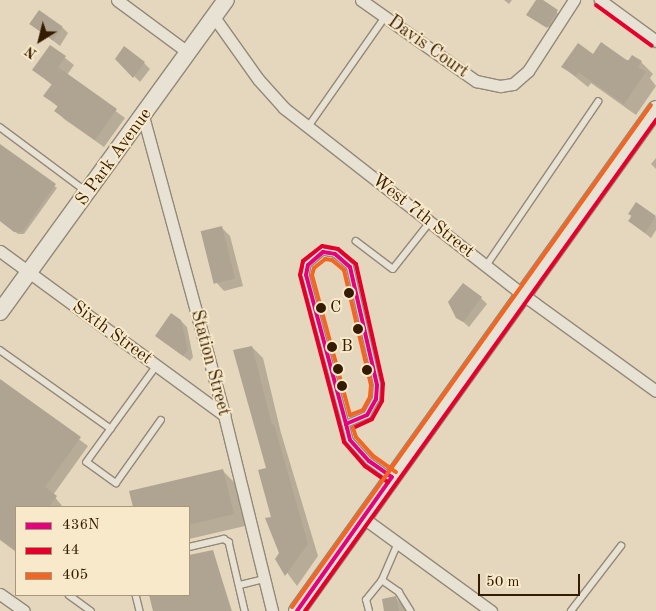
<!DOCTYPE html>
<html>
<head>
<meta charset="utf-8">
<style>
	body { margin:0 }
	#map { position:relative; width:656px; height:611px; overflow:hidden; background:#e4d7bd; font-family:"Old Standard TT",serif }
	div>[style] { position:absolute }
	.shadow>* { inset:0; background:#0003; transform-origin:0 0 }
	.building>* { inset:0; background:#afa492; transform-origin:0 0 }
	.roads { filter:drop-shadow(1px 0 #948977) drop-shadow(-1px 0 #948977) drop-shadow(0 1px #948977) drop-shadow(0 -1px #948977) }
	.lane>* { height:5.5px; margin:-2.75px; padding:0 2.75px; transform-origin:2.75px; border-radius:2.75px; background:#e8e2d5 }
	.street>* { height:11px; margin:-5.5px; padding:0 5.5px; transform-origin:5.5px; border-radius:5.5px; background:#e8e2d5 }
	.secondary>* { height:16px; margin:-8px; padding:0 8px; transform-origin:8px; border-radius:8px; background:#e8e2d5 }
	.bus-1>* { height:4px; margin:-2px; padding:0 2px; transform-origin:2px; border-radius:2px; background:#e5007d }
	.bus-2>* { height:4px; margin:-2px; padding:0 2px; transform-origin:2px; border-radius:2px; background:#e4002b }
	.bus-3>* { height:4px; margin:-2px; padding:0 2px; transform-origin:2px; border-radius:2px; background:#f26522 }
	.dots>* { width:14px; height:14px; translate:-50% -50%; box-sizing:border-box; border:2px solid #f8e9ca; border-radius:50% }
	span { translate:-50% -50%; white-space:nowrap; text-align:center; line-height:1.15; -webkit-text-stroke:4px #f8e9ca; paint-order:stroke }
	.bus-label { font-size:17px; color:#351b00 }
	.left { translate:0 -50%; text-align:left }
	.street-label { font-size:18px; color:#351b00 }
	.legend { position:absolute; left:15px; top:506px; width:175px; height:90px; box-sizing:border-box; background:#f8e9ca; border:1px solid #aa9779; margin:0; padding:6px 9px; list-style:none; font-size:15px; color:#351b00 }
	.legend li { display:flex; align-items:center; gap:10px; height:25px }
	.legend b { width:25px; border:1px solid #aa9779 }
	.north { position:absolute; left:15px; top:15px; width:50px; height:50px; -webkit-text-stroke:4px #f8e9ca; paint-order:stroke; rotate:216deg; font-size:14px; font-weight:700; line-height:20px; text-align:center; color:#351b00 }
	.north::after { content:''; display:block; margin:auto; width:18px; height:22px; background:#351b00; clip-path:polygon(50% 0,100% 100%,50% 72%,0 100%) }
	.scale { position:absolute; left:478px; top:574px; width:102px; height:22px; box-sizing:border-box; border:2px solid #351b00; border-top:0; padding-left:6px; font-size:15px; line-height:18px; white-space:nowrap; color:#351b00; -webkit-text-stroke:4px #f8e9ca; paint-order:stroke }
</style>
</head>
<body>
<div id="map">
	<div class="shadow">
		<div style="clip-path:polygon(504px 0,512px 0,509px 4px)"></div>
		<div style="left:537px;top:0;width:31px;height:17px;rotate:32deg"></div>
		<div style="clip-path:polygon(31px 24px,63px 28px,68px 33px,60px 46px)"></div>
		<div style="clip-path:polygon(50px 46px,74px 65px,67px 75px,125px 118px,104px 147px,64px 119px,56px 111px,58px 107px,45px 96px,52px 85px,34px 70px)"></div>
		<div style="clip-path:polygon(593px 55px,641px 62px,653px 74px,650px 78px,656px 86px,636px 115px,591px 83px,588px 87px,563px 67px)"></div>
		<div style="clip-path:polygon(116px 58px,144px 63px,150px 69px,140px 82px)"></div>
		<div style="clip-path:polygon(0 147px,57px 188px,24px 234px,18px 234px,0 221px)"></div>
		<div style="clip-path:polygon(656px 158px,656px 169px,651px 164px)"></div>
		<div style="clip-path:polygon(636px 204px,656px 218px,656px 230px,651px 238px,629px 221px)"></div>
		<div style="clip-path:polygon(222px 228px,230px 236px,243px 286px,224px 291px,216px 282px)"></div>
		<div style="clip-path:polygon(481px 298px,487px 304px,469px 327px,460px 319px)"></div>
		<div style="clip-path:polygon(181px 321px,187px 327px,193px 357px,190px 361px,156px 336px)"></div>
		<div style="clip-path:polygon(252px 347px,263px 358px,281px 433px,318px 556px,297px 586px,277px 559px,280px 553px,272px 517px)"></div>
		<div style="clip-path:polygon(0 381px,88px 446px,53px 495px,63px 507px,16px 507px,16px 552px,0 540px)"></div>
		<div style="clip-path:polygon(222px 470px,234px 482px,245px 526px,189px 539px,189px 507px,135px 507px,131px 492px)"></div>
		<div style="clip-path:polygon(213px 551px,232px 611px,154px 611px,150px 595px,189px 595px,189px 557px)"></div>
		<div style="clip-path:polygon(395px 597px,407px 609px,407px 611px,386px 611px)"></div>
	</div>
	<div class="building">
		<div style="clip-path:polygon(536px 0,543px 0,558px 10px,547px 28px,526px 15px)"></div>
		<div style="left:39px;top:10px;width:29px;height:17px;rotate:35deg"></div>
		<div style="clip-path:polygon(601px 42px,628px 61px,632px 55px,642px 61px,638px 67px,646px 72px,624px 104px,578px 72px,576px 76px,561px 67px,578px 43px,593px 54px)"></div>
		<div style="clip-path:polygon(50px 45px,66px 56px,58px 67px,117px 109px,95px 140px,54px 111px,58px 106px,43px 96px,52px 84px,32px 70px)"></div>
		<div style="clip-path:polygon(124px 46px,145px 62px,133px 78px,115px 59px)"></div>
		<div style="clip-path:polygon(0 144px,56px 184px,22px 232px,14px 232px,0 221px)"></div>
		<div style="clip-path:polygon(636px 202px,656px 216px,645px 233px,628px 221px,632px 216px,628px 214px)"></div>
		<div style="left:222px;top:226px;width:54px;height:22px;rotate:76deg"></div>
		<div style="clip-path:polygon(463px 283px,482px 297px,463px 322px,456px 318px,448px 302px)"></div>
		<div style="clip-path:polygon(171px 313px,181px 320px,188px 350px,183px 356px,155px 336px)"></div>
		<div style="clip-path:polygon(252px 346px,272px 425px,274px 424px,308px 544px,285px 576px,275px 559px,279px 553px,265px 518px,271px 517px,258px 470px,266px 468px,233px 350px)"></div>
		<div style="clip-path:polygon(0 379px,81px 437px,45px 487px,57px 496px,49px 507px,16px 507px,16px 551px,0 539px)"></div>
		<div style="clip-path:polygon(223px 469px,234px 514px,189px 525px,189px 507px,133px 507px,129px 491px)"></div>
		<div style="clip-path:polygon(213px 550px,231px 611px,153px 611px,149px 595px,189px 595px,189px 555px)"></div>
		<div style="clip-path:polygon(396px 596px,399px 611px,384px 611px,382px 599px)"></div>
	</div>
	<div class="roads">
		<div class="lane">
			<div style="left:0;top:127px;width:107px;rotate:36.7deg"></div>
			<div style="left:308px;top:127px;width:134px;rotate:-55deg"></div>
			<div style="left:356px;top:241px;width:46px;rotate:37.1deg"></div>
			<div style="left:393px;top:269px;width:60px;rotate:-51.8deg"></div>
			<div style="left:486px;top:266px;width:199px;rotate:-55.7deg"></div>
			<div style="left:0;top:350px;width:136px;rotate:35.4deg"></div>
			<div style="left:157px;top:366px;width:119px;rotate:126.1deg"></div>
			<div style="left:87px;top:462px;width:36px;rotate:36deg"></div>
			<div style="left:116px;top:483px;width:77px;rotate:-54.5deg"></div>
			<div style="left:346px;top:424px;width:23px;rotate:-23deg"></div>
			<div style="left:367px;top:415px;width:18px;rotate:-61deg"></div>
			<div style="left:376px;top:399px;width:14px;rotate:-86deg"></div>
			<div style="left:377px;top:385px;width:121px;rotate:-102.9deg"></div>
			<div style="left:350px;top:267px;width:20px;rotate:-139deg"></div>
			<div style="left:335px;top:254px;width:12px;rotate:-171deg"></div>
			<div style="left:323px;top:252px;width:20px;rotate:139deg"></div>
			<div style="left:308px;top:265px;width:10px;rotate:101deg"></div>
			<div style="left:306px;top:275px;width:154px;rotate:75deg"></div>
			<div style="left:346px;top:424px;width:16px;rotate:76deg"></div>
			<div style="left:350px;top:440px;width:28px;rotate:48deg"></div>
			<div style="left:369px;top:461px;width:26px;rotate:36deg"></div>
			<div style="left:189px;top:547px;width:36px;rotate:-13deg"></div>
			<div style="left:224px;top:539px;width:6px;rotate:31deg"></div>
			<div style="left:229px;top:542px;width:71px;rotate:76.9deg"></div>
			<div style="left:382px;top:580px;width:21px;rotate:35deg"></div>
			<div style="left:399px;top:592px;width:22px;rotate:58deg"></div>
			<div style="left:240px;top:585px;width:25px;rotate:-14deg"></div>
			<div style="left:69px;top:595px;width:27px;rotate:36deg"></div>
			<div style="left:136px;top:595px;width:16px;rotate:76deg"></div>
			<div style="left:369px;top:611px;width:11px;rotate:-105deg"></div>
			<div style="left:366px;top:600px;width:26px;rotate:-51deg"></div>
			<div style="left:382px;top:580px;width:40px;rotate:-66.6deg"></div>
			<div style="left:571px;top:611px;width:82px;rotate:-52.4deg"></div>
		</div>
		<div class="street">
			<div style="left:117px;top:0;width:89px;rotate:36.4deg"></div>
			<div style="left:361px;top:0;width:141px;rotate:35.2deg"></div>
			<div style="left:476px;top:81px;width:25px;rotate:12deg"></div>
			<div style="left:500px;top:86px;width:13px;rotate:-9deg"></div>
			<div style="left:513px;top:84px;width:20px;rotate:-41deg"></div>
			<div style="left:528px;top:71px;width:85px;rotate:-57.1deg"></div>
			<div style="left:600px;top:0;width:69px;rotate:36.2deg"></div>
			<div style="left:214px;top:17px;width:76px;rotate:54.6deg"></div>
			<div style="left:258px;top:79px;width:39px;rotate:48deg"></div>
			<div style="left:284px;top:108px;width:302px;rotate:38deg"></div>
			<div style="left:522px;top:294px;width:165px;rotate:35.9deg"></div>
			<div style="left:143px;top:116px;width:310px;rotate:74.8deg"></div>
			<div style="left:224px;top:415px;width:202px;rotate:76.2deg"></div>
			<div style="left:0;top:251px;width:278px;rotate:36.2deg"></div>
			<div style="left:362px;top:517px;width:160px;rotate:36.1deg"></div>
			<div style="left:0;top:594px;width:29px;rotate:35deg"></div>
		</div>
		<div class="secondary">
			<div style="left:0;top:312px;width:385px;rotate:-54.1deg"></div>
			<div style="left:297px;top:611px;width:617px;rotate:-54.43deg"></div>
		</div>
	</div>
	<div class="bus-1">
		<div style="left:323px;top:252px;width:12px;rotate:9deg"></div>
		<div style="left:335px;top:254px;width:20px;rotate:41deg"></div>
		<div style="left:350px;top:267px;width:121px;rotate:77.1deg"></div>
		<div style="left:377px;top:385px;width:14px;rotate:94deg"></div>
		<div style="left:376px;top:399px;width:18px;rotate:119deg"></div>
		<div style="left:367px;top:415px;width:23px;rotate:157deg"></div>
		<div style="left:346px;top:424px;width:154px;rotate:-105deg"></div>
		<div style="left:306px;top:275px;width:10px;rotate:-79deg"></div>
		<div style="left:308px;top:265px;width:20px;rotate:-41deg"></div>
		<div style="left:346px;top:424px;width:16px;rotate:76deg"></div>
		<div style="left:350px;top:440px;width:28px;rotate:48deg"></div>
		<div style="left:369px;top:461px;width:28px;rotate:35deg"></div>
		<div style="left:297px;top:611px;width:164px;rotate:-54.7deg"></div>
	</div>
	<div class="bus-2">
		<div style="left:596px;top:5px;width:69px;rotate:36.2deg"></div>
		<div style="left:353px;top:428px;width:21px;rotate:-25deg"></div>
		<div style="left:372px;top:419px;width:21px;rotate:-61deg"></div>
		<div style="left:382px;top:401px;width:17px;rotate:-87deg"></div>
		<div style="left:383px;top:384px;width:123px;rotate:-102.7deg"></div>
		<div style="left:356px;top:264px;width:23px;rotate:-140deg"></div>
		<div style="left:338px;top:249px;width:16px;rotate:-169deg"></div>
		<div style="left:322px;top:246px;width:24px;rotate:142deg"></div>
		<div style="left:303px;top:261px;width:14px;rotate:102deg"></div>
		<div style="left:300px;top:275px;width:173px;rotate:75.2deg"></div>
		<div style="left:344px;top:442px;width:32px;rotate:49deg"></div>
		<div style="left:365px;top:466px;width:28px;rotate:35deg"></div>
		<div style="left:305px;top:611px;width:604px;rotate:-54.44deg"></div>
	</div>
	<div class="bus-3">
		<div style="left:325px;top:259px;width:7px;rotate:8deg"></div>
		<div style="left:332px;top:260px;width:16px;rotate:40deg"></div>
		<div style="left:344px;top:270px;width:118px;rotate:76.8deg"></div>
		<div style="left:371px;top:385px;width:12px;rotate:95deg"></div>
		<div style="left:370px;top:397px;width:15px;rotate:118deg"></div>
		<div style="left:363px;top:410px;width:14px;rotate:159deg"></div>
		<div style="left:350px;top:415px;width:145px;rotate:-105.2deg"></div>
		<div style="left:312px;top:275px;width:7px;rotate:-74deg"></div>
		<div style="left:314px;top:268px;width:14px;rotate:-39deg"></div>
		<div style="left:353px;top:428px;width:9px;rotate:72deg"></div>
		<div style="left:356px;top:437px;width:25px;rotate:48deg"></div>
		<div style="left:373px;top:456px;width:28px;rotate:35deg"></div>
		<div style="left:292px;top:607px;width:617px;rotate:-54.43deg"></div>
	</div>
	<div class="dots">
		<div style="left:349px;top:293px;background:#351b00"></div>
		<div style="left:321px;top:308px;background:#351b00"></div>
		<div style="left:358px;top:329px;background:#351b00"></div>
		<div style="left:332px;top:347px;background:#351b00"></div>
		<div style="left:338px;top:369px;background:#351b00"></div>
		<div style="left:367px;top:370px;background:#351b00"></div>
		<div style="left:342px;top:386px;background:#351b00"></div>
	</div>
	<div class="bus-label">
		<span class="left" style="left:330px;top:308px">C</span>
		<span class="left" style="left:341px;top:347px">B</span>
	</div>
	<div class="street-label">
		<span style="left:428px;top:47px;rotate:35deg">Davis Court</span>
		<span style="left:114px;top:157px;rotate:-54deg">S Park Avenue</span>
		<span style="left:423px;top:216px;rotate:38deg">West 7th Street</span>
		<span style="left:112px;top:333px;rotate:36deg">Sixth Street</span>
		<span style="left:210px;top:363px;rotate:75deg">Station Street</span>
	</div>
	<ul class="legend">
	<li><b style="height:6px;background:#e5007d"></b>436N</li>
	<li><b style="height:6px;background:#e4002b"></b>44</li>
	<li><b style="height:6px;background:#f26522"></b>405</li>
	</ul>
	<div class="north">N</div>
	<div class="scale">50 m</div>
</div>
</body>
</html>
